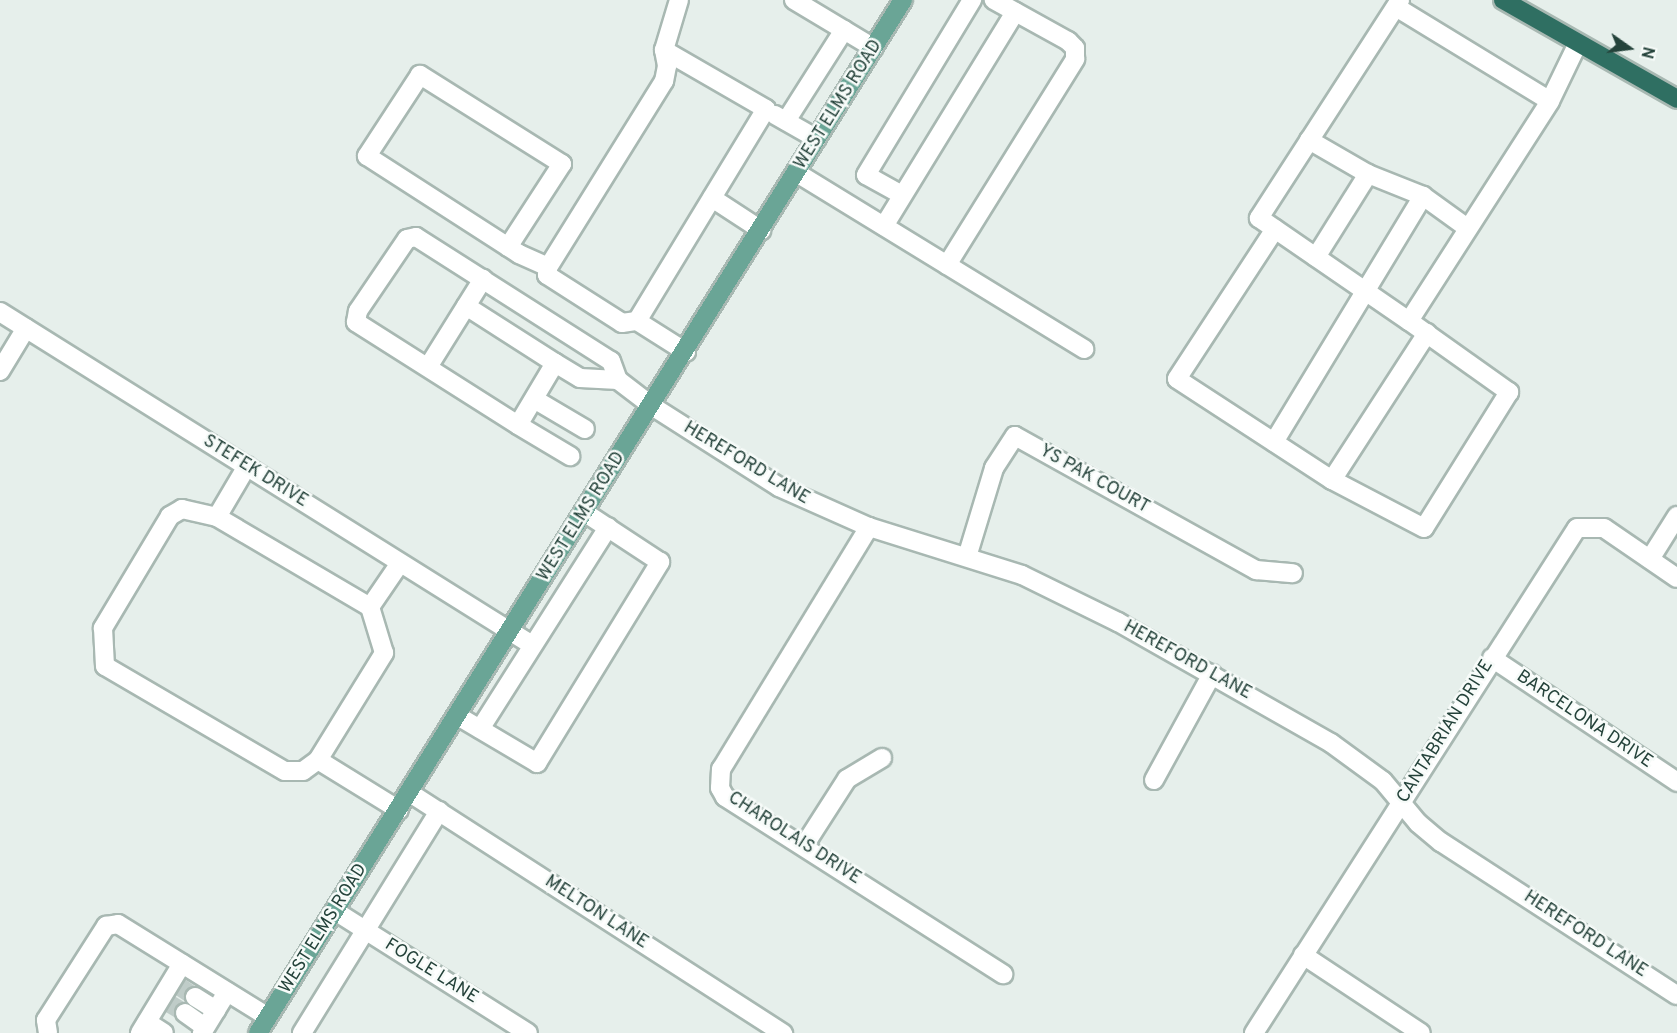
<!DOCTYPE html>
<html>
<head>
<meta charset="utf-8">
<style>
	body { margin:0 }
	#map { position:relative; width:1677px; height:1033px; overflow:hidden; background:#e6efeb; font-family:Overpass,sans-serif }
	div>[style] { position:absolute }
	.minor-tunnel>* { height:18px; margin-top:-9px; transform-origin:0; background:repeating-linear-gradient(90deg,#bfccc8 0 18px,transparent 0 27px) }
	.roads { filter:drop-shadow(2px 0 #a8b8b2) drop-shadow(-2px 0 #a8b8b2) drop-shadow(0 2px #a8b8b2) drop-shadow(0 -2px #a8b8b2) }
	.minor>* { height:18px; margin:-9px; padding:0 9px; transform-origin:9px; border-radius:9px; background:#fff }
	.major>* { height:18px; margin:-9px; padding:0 9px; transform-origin:9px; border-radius:9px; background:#6aa596 }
	.highway>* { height:18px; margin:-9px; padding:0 9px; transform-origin:9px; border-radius:9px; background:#2f6f62 }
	span { translate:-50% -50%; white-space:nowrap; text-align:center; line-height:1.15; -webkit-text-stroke:5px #f7fbf9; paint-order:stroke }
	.street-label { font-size:18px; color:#24423a }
	.north { position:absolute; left:1599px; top:18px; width:60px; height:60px; -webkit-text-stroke:4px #f7fbf9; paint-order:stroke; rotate:104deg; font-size:16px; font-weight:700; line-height:24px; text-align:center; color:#24423a }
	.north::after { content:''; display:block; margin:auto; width:21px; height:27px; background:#24423a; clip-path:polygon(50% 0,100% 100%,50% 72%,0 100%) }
</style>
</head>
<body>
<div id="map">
	<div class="minor-tunnel">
		<div style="left:180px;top:987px;width:18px;rotate:34deg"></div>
		<div style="left:170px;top:1004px;width:17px;rotate:31deg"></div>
	</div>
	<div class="roads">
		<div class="minor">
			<div style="left:679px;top:0;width:52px;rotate:106.7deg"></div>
			<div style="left:664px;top:50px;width:16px;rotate:79deg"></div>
			<div style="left:667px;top:66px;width:15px;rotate:101deg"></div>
			<div style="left:664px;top:81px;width:219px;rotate:121.9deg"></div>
			<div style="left:548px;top:267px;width:8px;rotate:97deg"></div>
			<div style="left:547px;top:275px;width:89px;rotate:32.6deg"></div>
			<div style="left:622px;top:323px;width:15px;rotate:-8deg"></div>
			<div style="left:637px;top:321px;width:58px;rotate:32.3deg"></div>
			<div style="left:794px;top:0;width:93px;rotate:31deg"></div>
			<div style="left:1400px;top:0;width:260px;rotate:122.9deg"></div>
			<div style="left:1259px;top:218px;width:182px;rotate:34.5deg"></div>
			<div style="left:1409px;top:321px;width:261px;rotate:-57.3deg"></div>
			<div style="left:1550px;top:101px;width:64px;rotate:-64.2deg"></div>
			<div style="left:1396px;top:7px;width:180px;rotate:31.4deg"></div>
			<div style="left:775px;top:115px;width:48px;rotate:29.7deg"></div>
			<div style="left:786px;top:121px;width:108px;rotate:-57.5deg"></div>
			<div style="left:1309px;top:140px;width:68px;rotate:30deg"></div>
			<div style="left:1368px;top:174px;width:59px;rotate:21.8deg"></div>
			<div style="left:1423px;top:196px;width:53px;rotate:35.8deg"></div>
			<div style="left:797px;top:173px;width:337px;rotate:31.5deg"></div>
			<div style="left:902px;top:195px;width:41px;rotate:-150.9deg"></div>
			<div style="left:866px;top:175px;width:205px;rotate:-58.8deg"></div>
			<div style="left:712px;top:198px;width:59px;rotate:33.1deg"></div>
			<div style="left:884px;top:226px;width:251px;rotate:-58.5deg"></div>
			<div style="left:1275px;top:229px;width:179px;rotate:123.2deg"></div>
			<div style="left:1177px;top:379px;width:185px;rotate:33.1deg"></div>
			<div style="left:508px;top:247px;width:99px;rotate:-57deg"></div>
			<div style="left:562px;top:164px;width:168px;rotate:-147.9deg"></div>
			<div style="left:420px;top:75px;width:97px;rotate:123.2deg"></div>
			<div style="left:367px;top:156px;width:181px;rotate:32.8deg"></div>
			<div style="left:519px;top:254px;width:32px;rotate:24deg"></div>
			<div style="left:1316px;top:257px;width:98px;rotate:-57.9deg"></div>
			<div style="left:947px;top:265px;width:243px;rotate:-58.1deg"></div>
			<div style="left:1075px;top:59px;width:11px;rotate:-90deg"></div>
			<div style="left:1075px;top:48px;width:10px;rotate:-135deg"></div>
			<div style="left:1068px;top:41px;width:85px;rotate:-151deg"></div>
			<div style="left:466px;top:306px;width:106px;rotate:32.6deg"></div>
			<div style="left:0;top:312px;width:628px;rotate:32.04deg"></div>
			<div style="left:637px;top:321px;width:248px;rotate:-58.7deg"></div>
			<div style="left:766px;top:109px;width:118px;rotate:-150deg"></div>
			<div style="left:1409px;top:321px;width:123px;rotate:35.4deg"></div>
			<div style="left:1509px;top:392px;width:160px;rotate:122deg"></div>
			<div style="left:1424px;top:528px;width:104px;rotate:-152.4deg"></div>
			<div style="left:1332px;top:480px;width:175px;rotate:-57.1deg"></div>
			<div style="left:428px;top:367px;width:104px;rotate:-58deg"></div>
			<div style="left:0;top:371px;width:50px;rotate:-58.8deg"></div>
			<div style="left:618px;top:380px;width:38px;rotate:-177deg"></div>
			<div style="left:580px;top:378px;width:29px;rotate:-149deg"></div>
			<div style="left:555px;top:363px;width:72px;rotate:120.8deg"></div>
			<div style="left:518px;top:425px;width:192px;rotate:-147.6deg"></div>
			<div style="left:356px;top:322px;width:11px;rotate:-80deg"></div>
			<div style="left:358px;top:311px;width:87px;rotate:-55.8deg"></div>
			<div style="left:407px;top:239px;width:9px;rotate:-13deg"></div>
			<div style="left:416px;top:237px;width:231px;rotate:32.5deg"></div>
			<div style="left:611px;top:361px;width:20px;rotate:70deg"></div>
			<div style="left:618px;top:380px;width:43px;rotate:37.4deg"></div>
			<div style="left:652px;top:406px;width:151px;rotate:32.5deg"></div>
			<div style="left:779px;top:487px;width:98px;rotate:24deg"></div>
			<div style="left:869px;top:527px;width:160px;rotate:17.4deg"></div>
			<div style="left:1022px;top:575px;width:107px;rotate:26.1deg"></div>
			<div style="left:1118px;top:622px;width:245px;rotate:29.6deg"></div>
			<div style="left:1331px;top:743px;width:64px;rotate:36.2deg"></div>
			<div style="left:1383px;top:781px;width:55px;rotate:50.2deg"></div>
			<div style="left:1418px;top:823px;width:30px;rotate:40deg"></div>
			<div style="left:1441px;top:842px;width:281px;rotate:33deg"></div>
			<div style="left:534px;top:399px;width:59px;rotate:30.5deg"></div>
			<div style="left:518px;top:425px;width:61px;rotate:30.8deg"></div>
			<div style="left:1274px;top:442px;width:288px;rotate:-58.8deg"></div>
			<div style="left:247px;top:466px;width:59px;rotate:120.5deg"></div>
			<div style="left:217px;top:517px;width:36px;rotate:-167deg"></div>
			<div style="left:182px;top:509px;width:14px;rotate:150deg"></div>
			<div style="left:170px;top:516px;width:131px;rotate:120.9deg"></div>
			<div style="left:103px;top:628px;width:38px;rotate:87deg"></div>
			<div style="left:105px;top:666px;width:208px;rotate:30.3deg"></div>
			<div style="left:285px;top:771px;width:18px"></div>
			<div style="left:303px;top:771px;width:19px;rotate:-36deg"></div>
			<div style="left:318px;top:760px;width:95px;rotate:31.7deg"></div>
			<div style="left:217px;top:517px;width:178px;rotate:30.5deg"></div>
			<div style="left:370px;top:607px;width:53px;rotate:-55.7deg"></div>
			<div style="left:869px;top:527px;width:284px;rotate:121.4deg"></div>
			<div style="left:721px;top:769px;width:19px;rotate:93deg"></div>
			<div style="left:720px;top:788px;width:10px;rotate:61deg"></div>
			<div style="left:725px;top:797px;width:330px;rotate:32.5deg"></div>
			<div style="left:967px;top:557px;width:93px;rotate:-73.1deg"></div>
			<div style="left:994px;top:468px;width:38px;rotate:-57deg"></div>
			<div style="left:1015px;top:436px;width:276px;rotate:29.1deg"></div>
			<div style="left:1256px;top:570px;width:37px;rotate:5deg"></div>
			<div style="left:1650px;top:559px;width:51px;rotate:-57.9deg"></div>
			<div style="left:1492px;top:658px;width:223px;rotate:33.8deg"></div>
			<div style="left:458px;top:716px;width:92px;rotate:30.7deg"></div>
			<div style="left:537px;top:763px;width:236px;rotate:-58.5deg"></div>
			<div style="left:660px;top:562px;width:91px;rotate:-146.7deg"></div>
			<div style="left:480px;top:729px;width:239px;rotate:-57.6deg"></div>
			<div style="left:318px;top:760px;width:126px;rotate:-58.3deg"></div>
			<div style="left:384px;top:653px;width:48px;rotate:-106.9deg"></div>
			<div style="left:1154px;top:780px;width:121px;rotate:-61.3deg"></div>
			<div style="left:410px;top:793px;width:444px;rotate:32.8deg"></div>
			<div style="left:804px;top:846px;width:80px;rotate:-57.3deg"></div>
			<div style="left:847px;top:779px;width:41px;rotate:-31deg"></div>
			<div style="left:335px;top:911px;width:228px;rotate:32.3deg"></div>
			<div style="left:1303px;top:955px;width:141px;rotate:33.5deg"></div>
			<div style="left:195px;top:997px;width:25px;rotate:32deg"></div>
			<div style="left:185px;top:1013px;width:24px;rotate:35deg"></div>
			<div style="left:147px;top:1022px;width:20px;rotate:33deg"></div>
			<div style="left:48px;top:1033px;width:13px;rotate:-99deg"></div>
			<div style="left:46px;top:1020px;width:112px;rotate:-57.4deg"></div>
			<div style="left:106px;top:926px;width:12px;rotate:-9deg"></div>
			<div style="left:118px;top:924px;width:176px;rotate:31.8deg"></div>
			<div style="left:140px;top:1033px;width:81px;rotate:-58.7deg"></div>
			<div style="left:202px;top:1033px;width:48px;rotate:-58.6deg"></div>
			<div style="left:302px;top:1033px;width:261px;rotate:-58.3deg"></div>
			<div style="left:1254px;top:1033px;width:599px;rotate:-57.4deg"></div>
			<div style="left:1577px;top:528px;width:27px"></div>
			<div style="left:1604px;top:528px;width:88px;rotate:34.4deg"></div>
		</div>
		<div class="major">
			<div style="left:258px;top:1033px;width:1218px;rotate:-58.02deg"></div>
		</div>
		<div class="highway">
			<div style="left:1503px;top:0;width:200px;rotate:29.6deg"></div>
		</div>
	</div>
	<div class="street-label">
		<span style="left:839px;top:105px;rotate:-58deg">WEST ELMS ROAD</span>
		<span style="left:746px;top:464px;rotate:31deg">HEREFORD LANE</span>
		<span style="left:255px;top:472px;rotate:32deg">STEFEK DRIVE</span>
		<span style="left:1094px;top:480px;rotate:29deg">YS PAK COURT</span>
		<span style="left:582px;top:517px;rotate:-58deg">WEST ELMS ROAD</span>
		<span style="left:1187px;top:661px;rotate:29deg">HEREFORD LANE</span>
		<span style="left:1584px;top:720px;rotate:34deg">BARCELONA DRIVE</span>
		<span style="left:1446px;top:732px;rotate:-58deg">CANTABRIAN DRIVE</span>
		<span style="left:794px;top:839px;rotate:33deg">CHAROLAIS DRIVE</span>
		<span style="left:596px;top:913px;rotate:33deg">MELTON LANE</span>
		<span style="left:324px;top:929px;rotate:-58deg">WEST ELMS ROAD</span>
		<span style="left:1585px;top:935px;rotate:33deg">HEREFORD LANE</span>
		<span style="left:431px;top:972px;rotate:32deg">FOGLE LANE</span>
	</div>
	<div class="north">N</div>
</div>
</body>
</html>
